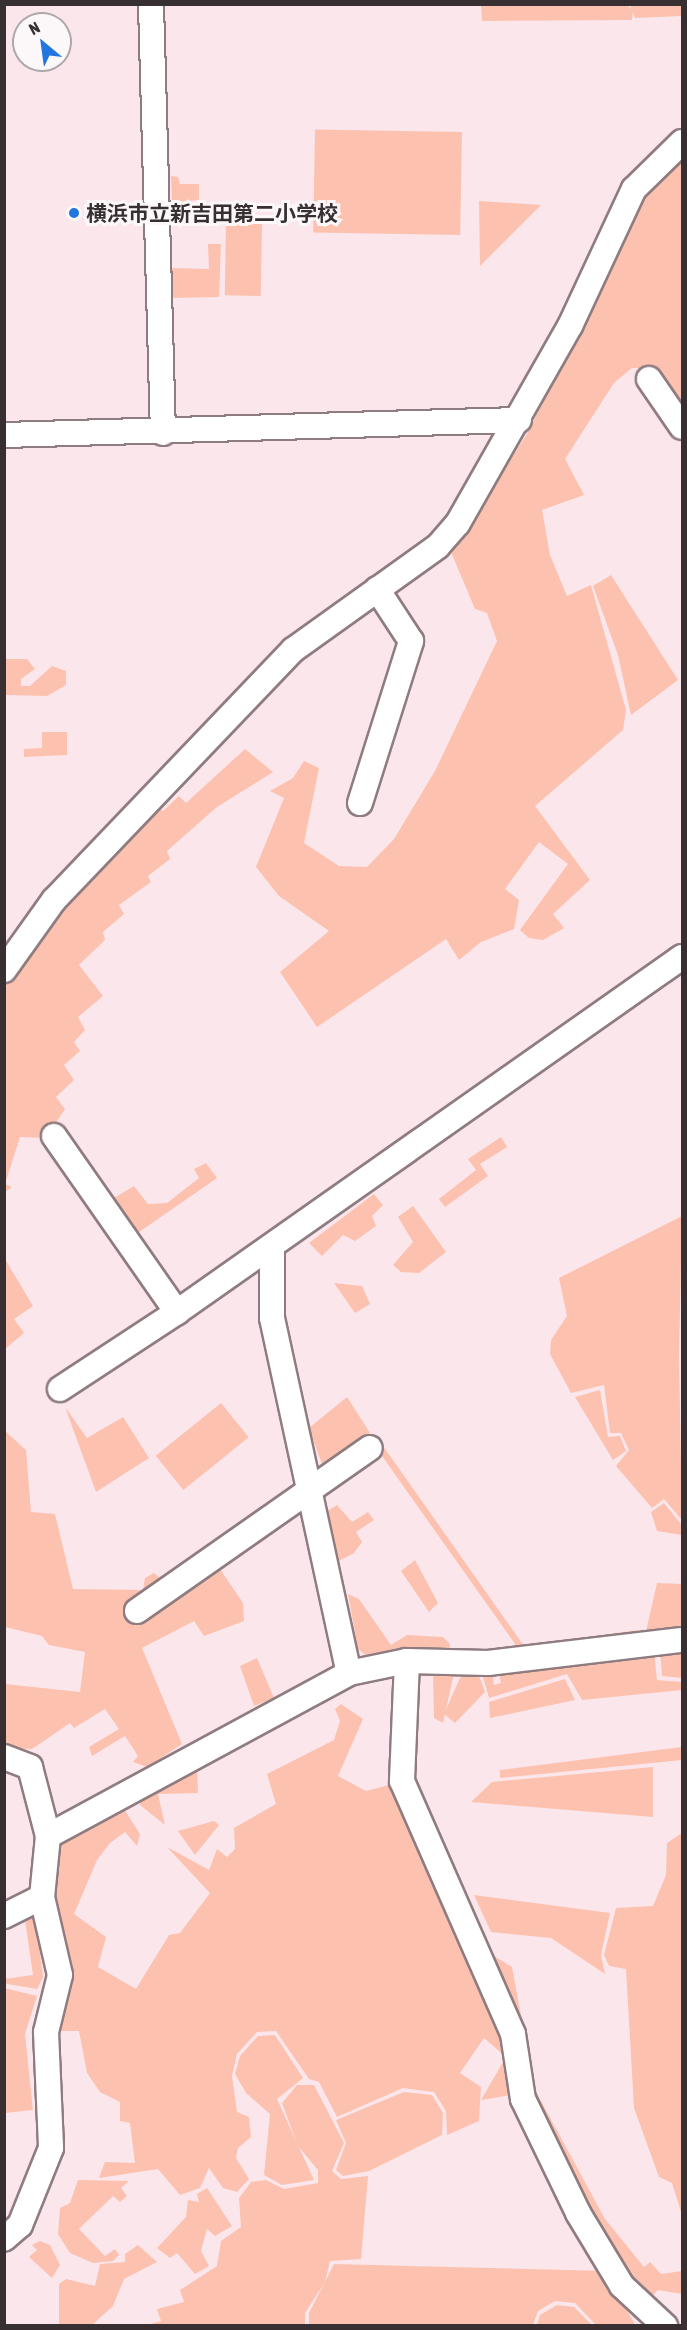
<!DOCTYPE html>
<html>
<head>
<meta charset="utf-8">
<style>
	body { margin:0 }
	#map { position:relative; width:687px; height:2330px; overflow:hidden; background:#fbe6ec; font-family:"Asap Condensed","Noto Sans JP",sans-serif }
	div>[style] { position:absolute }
	.green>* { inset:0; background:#fcc2af; transform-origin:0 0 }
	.roads { filter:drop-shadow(2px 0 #8f7c81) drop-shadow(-2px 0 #8f7c81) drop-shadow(0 2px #8f7c81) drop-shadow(0 -2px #8f7c81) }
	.minor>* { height:24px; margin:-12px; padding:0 12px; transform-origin:12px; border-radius:12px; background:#fff }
	.dots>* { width:16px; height:16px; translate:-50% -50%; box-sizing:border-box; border:3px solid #fcf8f9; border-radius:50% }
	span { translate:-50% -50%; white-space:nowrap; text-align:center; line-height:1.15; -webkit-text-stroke:6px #fcf8f9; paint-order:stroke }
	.poi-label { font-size:21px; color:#372f31; font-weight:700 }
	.left { translate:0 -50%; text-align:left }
	.frame { position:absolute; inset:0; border:6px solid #372f31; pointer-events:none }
	.north { position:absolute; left:12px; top:12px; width:60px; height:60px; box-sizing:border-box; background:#fcf8f9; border:2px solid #ada8a9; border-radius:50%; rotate:331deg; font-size:16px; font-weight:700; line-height:24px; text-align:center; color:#372f31 }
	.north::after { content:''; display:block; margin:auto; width:21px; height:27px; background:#2176e0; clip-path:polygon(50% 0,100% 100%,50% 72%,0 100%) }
</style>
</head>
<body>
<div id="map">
	<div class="green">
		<div style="clip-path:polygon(625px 4px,633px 10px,632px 20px,482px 21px,481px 5px)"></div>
		<div style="clip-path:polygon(630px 5px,681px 5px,681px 16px,635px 18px)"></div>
		<div style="left:462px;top:132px;width:103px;height:147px;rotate:91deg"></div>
		<div style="clip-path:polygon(682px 158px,682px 410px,650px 368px,632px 368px,614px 383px,565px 459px,584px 495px,542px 510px,550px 555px,567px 596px,591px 585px,626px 710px,623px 730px,535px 806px,590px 880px,553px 914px,564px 928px,543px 940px,529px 938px,520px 930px,568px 864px,539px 842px,505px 889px,519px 900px,514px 929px,481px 942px,459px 960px,446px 939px,317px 1027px,280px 972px,329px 931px,279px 896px,256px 867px,284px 798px,270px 791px,293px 778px,304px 761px,319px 768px,304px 843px,339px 866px,367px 867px,394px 839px,435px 771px,497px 641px,487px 613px,475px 609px,451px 552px,527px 434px,647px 193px)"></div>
		<div style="clip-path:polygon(171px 176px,178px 177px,180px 184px,199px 184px,199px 200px,172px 202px)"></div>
		<div style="clip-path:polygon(479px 201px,541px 205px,480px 266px)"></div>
		<div style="left:262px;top:224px;width:72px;height:36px;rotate:91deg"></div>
		<div style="clip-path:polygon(208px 244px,221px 244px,219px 297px,170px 298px,169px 268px,209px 269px)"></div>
		<div style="clip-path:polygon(611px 575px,678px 680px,631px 715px,618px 655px,593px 586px)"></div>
		<div style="clip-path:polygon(5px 659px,27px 659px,35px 669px,21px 679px,21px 686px,30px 686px,52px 666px,66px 671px,66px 685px,47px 696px,6px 695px)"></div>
		<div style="clip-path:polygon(42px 732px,67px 732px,67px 755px,24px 757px,24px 749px,42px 748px)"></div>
		<div style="clip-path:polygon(245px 749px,273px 772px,217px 807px,167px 851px,170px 859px,148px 876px,151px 882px,119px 905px,124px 914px,103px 932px,105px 940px,79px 965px,103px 996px,78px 1017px,85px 1030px,74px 1042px,80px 1051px,64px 1065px,74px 1080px,56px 1097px,65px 1109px,46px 1138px,20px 1137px,5px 1184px,12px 1187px,5px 1192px,5px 981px,65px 895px,151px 803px,163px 811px,179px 796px,186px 803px)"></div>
		<div style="clip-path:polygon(501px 1137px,507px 1147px,480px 1164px,488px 1176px,445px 1207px,439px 1199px,476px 1170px,468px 1159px)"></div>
		<div style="clip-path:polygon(206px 1163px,217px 1178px,132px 1237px,109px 1201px,134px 1186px,148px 1204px,167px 1203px,199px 1178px,194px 1169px)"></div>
		<div style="clip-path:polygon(374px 1194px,383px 1205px,372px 1216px,376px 1226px,355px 1241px,343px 1235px,322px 1256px,309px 1243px)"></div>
		<div style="clip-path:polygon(413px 1206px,446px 1252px,419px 1273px,401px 1272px,393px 1265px,413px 1242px,398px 1217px)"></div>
		<div style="clip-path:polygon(682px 1216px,679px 1356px,682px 1520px,664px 1499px,652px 1508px,616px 1466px,629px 1450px,621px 1433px,610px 1433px,604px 1385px,571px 1393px,550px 1354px,551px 1340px,567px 1316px,559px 1278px)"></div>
		<div style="clip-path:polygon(5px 1259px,33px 1306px,14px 1319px,24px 1333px,5px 1349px)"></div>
		<div style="clip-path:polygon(334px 1283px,362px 1286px,370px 1304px,355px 1313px)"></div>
		<div style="clip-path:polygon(600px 1390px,608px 1437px,620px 1436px,626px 1451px,613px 1460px,575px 1397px)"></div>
		<div style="clip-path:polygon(347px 1397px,370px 1433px,323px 1467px,309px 1428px)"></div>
		<div style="left:221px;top:1403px;width:44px;height:84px;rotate:51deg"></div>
		<div style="clip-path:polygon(65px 1407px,87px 1438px,123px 1417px,149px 1458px,96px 1492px)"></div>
		<div style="clip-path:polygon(4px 1430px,26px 1450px,31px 1512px,55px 1514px,73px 1589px,143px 1590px,145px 1578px,154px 1573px,178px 1593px,218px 1566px,243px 1603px,244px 1621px,204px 1636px,194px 1621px,142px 1648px,182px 1744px,147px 1767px,133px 1762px,138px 1756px,125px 1736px,92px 1756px,89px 1747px,119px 1729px,105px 1709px,74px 1728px,70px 1723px,32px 1749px,5px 1748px,5px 1684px,80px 1692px,85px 1652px,49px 1645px,42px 1636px,5px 1627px)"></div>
		<div style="clip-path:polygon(376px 1436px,524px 1646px,638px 1630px,637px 1637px,520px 1651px,370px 1439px)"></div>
		<div style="clip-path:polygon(664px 1503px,681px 1524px,682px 1535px,657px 1531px,651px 1512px)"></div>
		<div style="clip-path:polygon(337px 1505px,352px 1522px,368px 1512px,374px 1520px,356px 1532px,362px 1542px,354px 1553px,339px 1561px,327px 1511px)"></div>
		<div style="clip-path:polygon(415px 1560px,438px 1603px,429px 1612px,401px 1571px)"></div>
		<div style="clip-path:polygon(657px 1583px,682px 1584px,682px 1631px,645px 1636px)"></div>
		<div style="clip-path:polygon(348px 1594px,359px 1599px,391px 1645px,407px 1635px,443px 1637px,450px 1644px,449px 1655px,367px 1656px,358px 1649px)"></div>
		<div style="clip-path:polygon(682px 1645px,682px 1678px,662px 1676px,660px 1650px)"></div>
		<div style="clip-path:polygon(654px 1650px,657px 1680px,682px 1682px,682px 1690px,582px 1700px,567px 1674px,489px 1698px,483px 1677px,472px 1669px,492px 1671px,494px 1685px,501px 1683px,498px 1670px)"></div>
		<div style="clip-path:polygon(257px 1658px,274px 1698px,254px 1706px,240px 1666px)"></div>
		<div style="clip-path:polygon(461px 1670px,453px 1678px,443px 1723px,434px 1718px,433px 1672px)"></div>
		<div style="clip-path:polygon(470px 1672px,480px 1678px,485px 1692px,455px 1723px,444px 1714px,460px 1678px)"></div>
		<div style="clip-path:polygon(565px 1679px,575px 1700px,490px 1718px,489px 1702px)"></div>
		<div style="clip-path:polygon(341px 1704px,363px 1719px,338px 1776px,366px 1791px,397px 1783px,509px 2036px,517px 2094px,481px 2100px,506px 2057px,484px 2038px,460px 2073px,481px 2087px,479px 2121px,447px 2135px,446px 2111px,434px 2092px,403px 2088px,337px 2117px,319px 2082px,309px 2079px,276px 2031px,257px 2032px,237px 2054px,232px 2076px,237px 2112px,249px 2117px,251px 2137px,238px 2148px,236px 2158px,249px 2179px,237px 2192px,223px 2188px,209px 2168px,200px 2188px,180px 2195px,158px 2169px,99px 2178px,105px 2162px,135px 2163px,130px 2123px,120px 2121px,120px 2102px,100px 2092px,87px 2073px,79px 2031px,49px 2031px,46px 1898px,52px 1844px,122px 1806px,140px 1834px,137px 1846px,125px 1832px,110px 1843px,97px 1860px,74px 1914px,106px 1937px,98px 1967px,136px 1989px,169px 1935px,180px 1933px,210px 1893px,167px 1847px,209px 1870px,217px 1849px,227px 1857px,235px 1849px,234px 1828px,276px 1804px,267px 1774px,334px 1740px,340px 1721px,335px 1709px)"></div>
		<div style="clip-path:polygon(682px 1747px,682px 1760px,500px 1778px,500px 1770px)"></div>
		<div style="clip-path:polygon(653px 1767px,653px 1817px,471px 1802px,492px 1782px)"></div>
		<div style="clip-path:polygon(197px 1769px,198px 1793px,158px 1794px,165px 1825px,140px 1805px,142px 1798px)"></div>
		<div style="clip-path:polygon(214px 1821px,219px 1825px,195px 1855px,178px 1831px)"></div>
		<div style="clip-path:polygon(682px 1833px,682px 2215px,672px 2183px,659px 2177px,634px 2108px,626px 1969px,609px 1966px,604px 1955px,616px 1908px,653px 1906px,666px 1875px,667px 1843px)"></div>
		<div style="clip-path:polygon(474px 1895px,610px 1913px,601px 1955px,605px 1974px,551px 1938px,491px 1932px)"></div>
		<div style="clip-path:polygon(35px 1915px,43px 1977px,37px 1989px,7px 1984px,4px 1979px,33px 1975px,25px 1920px)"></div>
		<div style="clip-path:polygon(482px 1949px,512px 1967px,535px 2090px,605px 2219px,644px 2267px,650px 2262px,661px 2274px,682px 2271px,682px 2294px,658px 2290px,651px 2297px,627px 2282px,528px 2097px)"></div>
		<div style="clip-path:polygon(4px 1988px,37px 1996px,25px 2034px,33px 2110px,5px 2113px)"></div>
		<div style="clip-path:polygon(275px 2035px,303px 2078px,277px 2099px,314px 2180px,282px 2185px,264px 2175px,270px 2114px,246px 2093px,235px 2074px,240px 2056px,258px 2036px)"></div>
		<div style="clip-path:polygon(297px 2085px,314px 2085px,344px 2143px,332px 2171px,341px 2179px,368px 2176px,361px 2259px,330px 2261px,325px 2282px,305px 2313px,305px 2325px,148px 2325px,161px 2321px,157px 2309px,184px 2302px,180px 2290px,217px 2266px,221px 2241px,241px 2227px,239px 2198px,251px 2182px,266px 2180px,284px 2189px,318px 2183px,318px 2170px,298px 2146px,282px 2103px)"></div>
		<div style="clip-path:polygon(404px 2092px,432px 2095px,443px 2113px,442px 2135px,369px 2171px,343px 2176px,336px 2170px,346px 2143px,336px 2120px)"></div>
		<div style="clip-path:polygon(78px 2180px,129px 2181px,121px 2188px,127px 2196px,120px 2202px,113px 2196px,79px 2229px,105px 2256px,115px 2249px,119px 2255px,113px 2261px,93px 2263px,70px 2253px,58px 2234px,60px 2208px,70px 2203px)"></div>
		<div style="clip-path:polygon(207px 2188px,232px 2226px,215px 2236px,207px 2229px,201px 2251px,209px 2266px,195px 2274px,177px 2253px,170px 2258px,157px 2248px,186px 2217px,188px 2200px,199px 2202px,197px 2194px)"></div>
		<div style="clip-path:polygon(40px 2241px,50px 2245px,60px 2265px,52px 2278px,29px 2257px,37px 2250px,32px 2245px)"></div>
		<div style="clip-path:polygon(138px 2245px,157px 2262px,124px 2279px,113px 2306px,92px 2325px,59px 2325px,59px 2284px,66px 2279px,95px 2286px,100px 2264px,125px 2262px,125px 2254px)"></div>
		<div style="clip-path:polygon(334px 2264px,607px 2271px,634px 2305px,628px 2312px,635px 2325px,596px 2325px,575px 2303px,555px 2301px,538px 2311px,533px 2325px,309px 2325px,309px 2313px)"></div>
		<div style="clip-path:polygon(557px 2305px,574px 2307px,592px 2325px,537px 2325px,540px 2315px)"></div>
	</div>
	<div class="roads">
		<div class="minor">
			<div style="left:151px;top:4px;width:429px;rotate:88.4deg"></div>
			<div style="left:649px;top:379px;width:58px;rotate:55.5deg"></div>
			<div style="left:4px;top:435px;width:515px;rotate:-1.67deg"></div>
			<div style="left:360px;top:803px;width:170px;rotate:-72.5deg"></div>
			<div style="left:411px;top:641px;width:62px;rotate:-123.2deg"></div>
			<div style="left:4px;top:970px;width:86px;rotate:-54.5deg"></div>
			<div style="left:54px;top:900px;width:346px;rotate:-46.3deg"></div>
			<div style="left:293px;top:650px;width:178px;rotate:-35.6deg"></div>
			<div style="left:438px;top:546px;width:30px;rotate:-49deg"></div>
			<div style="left:458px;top:523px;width:227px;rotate:-60.4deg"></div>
			<div style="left:570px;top:326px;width:151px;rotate:-65deg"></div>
			<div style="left:634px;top:189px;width:67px;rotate:-44.4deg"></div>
			<div style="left:54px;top:1136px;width:215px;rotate:55.1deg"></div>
			<div style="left:177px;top:1312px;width:617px;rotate:-35.11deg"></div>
			<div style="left:272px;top:1246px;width:72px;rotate:90deg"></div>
			<div style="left:272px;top:1318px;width:363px;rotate:77.8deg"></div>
			<div style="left:60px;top:1389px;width:140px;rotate:-33.3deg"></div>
			<div style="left:137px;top:1611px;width:284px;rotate:-35deg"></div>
			<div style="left:407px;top:1661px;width:120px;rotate:92.4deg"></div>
			<div style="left:402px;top:1781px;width:276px;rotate:66.3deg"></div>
			<div style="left:513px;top:2034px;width:66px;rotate:81.3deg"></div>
			<div style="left:523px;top:2099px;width:127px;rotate:64.2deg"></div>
			<div style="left:578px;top:2213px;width:85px;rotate:58.9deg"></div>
			<div style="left:622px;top:2286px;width:59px;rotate:42.9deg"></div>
			<div style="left:4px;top:1757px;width:28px;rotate:21deg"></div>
			<div style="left:30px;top:1767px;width:71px;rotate:75.4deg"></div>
			<div style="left:48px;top:1836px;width:61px;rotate:95.6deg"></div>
			<div style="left:42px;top:1897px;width:80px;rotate:77deg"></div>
			<div style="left:60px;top:1975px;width:59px;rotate:103.8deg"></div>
			<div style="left:46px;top:2032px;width:116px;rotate:87.5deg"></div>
			<div style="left:51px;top:2148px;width:83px;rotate:111.9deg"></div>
			<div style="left:20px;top:2225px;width:21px;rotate:139deg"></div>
			<div style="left:48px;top:1836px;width:342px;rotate:-28.4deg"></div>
			<div style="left:349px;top:1673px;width:59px;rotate:-11.7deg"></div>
			<div style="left:407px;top:1661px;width:81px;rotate:1.4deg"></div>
			<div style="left:488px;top:1663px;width:195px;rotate:-6.8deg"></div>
			<div style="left:4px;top:1916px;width:42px;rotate:-26.6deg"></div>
		</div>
	</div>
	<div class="dots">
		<div style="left:74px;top:213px;background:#2176e0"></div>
	</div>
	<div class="poi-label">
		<span class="left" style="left:86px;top:213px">横浜市立新吉田第二小学校</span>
	</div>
	<div class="frame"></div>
	<div class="north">N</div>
</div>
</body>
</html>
